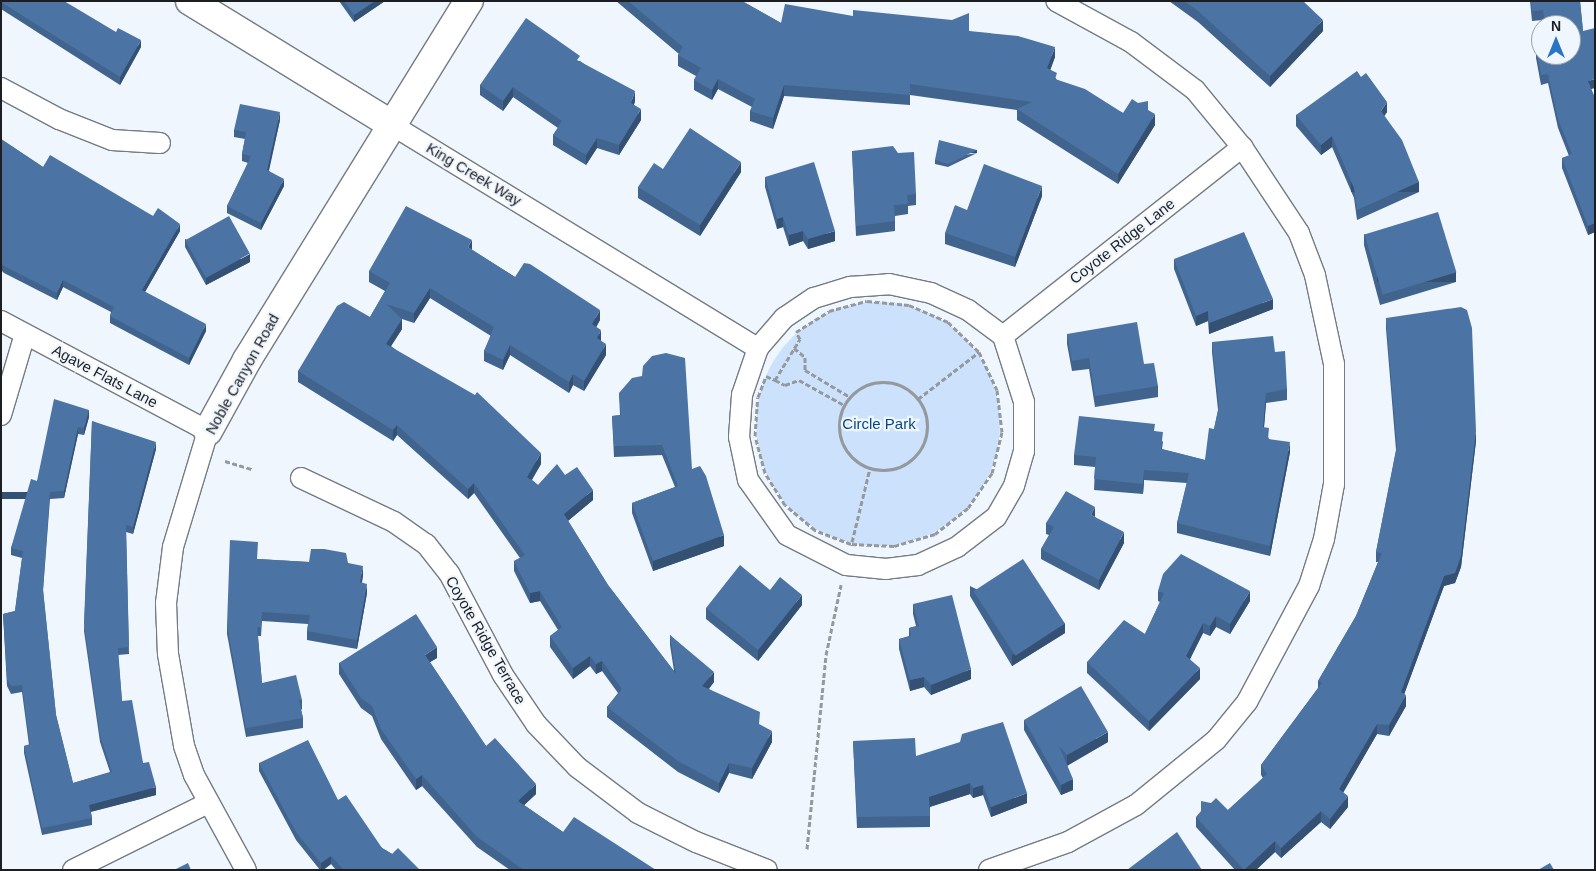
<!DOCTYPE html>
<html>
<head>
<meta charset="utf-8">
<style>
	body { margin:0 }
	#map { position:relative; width:1596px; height:871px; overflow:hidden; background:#f0f6fd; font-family:Arial,sans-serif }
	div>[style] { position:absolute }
	.green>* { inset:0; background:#cbe1fc }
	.round { border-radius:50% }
	.path>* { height:3px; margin-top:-1.5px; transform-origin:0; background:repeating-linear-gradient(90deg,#94999e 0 5px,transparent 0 7.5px) }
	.path>.ring { margin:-1.5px; padding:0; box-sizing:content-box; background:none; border:3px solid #94999e; border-radius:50% }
	.roads { filter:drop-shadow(1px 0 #747b83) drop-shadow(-1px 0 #747b83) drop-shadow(0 1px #747b83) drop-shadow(0 -1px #747b83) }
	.street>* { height:20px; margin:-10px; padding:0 10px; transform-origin:10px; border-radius:10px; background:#fff }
	.secondary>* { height:28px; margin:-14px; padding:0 14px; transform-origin:14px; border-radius:14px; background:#fff }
	.wall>* { inset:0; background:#40648e }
	.shaded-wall>* { inset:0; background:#345174; transform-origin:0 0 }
	.building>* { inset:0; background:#4b74a5; transform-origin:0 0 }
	span { translate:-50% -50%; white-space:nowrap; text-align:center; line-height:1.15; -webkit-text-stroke:4.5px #f0f6fd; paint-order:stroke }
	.street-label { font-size:15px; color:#1c1e22 }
	.park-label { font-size:15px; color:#054785 }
	.frame { position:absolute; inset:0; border:2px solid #1c1e22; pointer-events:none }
	.north { position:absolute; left:1531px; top:15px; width:50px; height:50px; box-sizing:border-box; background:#f0f6fd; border:1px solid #9ba0a5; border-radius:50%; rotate:0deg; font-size:14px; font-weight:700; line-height:20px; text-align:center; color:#1c1e22 }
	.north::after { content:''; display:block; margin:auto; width:18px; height:22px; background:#2974c4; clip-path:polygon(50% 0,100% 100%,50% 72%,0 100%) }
</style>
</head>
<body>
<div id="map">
	<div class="green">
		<div class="round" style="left:756px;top:302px;width:244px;height:244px"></div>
	</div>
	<div class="path">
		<div style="left:867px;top:301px;width:42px;rotate:5.4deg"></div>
		<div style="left:909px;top:305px;width:43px;rotate:23.6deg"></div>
		<div style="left:948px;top:322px;width:43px;rotate:44.1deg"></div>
		<div style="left:979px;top:352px;width:42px;rotate:64.7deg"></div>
		<div style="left:997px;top:390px;width:42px;rotate:83.2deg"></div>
		<div style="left:1002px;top:432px;width:42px;rotate:103.7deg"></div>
		<div style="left:992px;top:473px;width:42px;rotate:124.4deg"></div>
		<div style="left:968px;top:508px;width:42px;rotate:141.8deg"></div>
		<div style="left:935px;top:534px;width:43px;rotate:163.7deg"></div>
		<div style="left:894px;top:546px;width:43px;rotate:-177.3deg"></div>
		<div style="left:851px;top:544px;width:39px;rotate:-159deg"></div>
		<div style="left:815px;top:530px;width:39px;rotate:-140deg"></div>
		<div style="left:785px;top:505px;width:38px;rotate:-122deg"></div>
		<div style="left:765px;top:473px;width:38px;rotate:-105deg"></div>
		<div style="left:755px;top:436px;width:39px;rotate:-86deg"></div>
		<div style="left:758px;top:397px;width:22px;rotate:-69deg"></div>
		<div style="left:766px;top:376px;width:10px;rotate:24deg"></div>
		<div style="left:775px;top:380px;width:48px;rotate:-58.6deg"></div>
		<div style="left:800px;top:339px;width:8px;rotate:-120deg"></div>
		<div style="left:796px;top:332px;width:39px;rotate:-32deg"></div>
		<div style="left:829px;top:311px;width:39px;rotate:-15deg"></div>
		<div style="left:794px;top:348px;width:14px;rotate:39deg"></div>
		<div style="left:805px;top:357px;width:13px;rotate:90deg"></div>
		<div style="left:805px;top:370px;width:52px;rotate:31deg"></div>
		<div style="left:775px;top:380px;width:11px;rotate:27deg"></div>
		<div style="left:785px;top:385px;width:15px;rotate:-20deg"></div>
		<div style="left:799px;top:380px;width:51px;rotate:29.1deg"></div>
		<div class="ring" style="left:839px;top:382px;width:85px;height:85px"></div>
		<div style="left:918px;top:399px;width:77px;rotate:-37.6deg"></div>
		<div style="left:225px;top:461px;width:28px;rotate:17deg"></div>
		<div style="left:852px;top:542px;width:76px;rotate:-76.3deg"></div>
		<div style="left:807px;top:849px;width:195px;rotate:-84.4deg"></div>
		<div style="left:826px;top:655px;width:72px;rotate:-77.9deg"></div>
	</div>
	<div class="roads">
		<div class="street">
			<div style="left:1px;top:88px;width:66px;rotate:28.1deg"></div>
			<div style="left:59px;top:119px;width:57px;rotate:21.6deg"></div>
			<div style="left:112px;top:140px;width:48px;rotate:3.6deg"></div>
			<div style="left:392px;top:125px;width:429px;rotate:31.4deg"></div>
			<div style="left:889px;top:284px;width:43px;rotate:12.1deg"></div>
			<div style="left:931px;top:293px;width:41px;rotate:24.7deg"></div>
			<div style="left:968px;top:310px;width:44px;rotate:36.6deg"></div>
			<div style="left:1003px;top:336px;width:69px;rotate:72.3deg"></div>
			<div style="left:1024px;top:402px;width:49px;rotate:90deg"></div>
			<div style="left:1024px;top:451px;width:36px;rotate:106deg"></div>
			<div style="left:1014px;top:486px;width:36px;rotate:120deg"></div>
			<div style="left:996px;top:517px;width:49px;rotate:142.4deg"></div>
			<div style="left:957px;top:547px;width:43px;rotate:155.2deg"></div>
			<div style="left:918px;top:565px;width:32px;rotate:173deg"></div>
			<div style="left:886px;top:569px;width:40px;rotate:-174.3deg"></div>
			<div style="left:846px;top:565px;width:66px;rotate:-153deg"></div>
			<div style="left:787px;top:535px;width:67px;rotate:-125.3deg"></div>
			<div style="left:748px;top:480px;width:44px;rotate:-101.8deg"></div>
			<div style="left:739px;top:437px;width:42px;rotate:-85.9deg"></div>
			<div style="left:742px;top:395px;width:50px;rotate:-71.2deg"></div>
			<div style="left:758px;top:348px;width:40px;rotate:-49deg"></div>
			<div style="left:784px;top:318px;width:36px;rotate:-34deg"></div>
			<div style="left:814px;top:298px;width:38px;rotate:-17deg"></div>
			<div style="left:850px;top:287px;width:39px;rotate:-4deg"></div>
			<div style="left:1px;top:321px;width:234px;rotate:28deg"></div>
			<div style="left:208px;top:431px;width:121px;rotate:106.8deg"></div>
			<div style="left:173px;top:547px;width:56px;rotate:97.1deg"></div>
			<div style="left:166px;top:603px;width:51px;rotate:87.8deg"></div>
			<div style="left:168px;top:654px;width:93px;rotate:80.1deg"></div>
			<div style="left:184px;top:746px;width:31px;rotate:71deg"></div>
			<div style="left:194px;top:775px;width:108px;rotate:61.3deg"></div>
			<div style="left:1003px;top:336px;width:305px;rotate:-38.3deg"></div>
			<div style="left:1px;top:415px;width:84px;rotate:-73.5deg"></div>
			<div style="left:301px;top:478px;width:103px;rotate:25.3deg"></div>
			<div style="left:394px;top:522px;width:39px;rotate:35deg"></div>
			<div style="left:426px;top:544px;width:37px;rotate:52deg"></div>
			<div style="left:449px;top:573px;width:115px;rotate:62.1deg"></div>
			<div style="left:503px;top:675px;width:59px;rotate:56deg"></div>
			<div style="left:536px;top:724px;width:59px;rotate:46.4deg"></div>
			<div style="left:577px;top:767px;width:76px;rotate:37deg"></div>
			<div style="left:638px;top:813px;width:65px;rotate:26.6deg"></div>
			<div style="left:696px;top:842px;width:76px;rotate:21.5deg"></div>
			<div style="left:73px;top:870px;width:151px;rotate:-26.4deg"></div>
			<div style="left:989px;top:870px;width:84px;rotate:-19.5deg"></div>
			<div style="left:1068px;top:842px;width:77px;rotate:-28.6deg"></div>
			<div style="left:1136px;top:805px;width:103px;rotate:-39.1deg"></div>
			<div style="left:1216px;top:740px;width:49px;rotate:-50.8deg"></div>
			<div style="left:1247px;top:702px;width:132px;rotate:-61.9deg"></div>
			<div style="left:1309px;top:586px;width:49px;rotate:-72.3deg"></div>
			<div style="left:1324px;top:539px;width:56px;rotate:-79.7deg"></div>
			<div style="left:1334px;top:484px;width:120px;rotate:-90deg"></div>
			<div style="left:1334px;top:364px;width:91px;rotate:-102.1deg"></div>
			<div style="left:1315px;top:275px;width:45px;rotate:-110.9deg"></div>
			<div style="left:1299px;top:233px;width:103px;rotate:-123.5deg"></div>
			<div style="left:1242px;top:147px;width:74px;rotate:-129.5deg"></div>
			<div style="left:1195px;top:90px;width:80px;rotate:-143.1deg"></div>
			<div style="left:1131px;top:42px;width:85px;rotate:-151.3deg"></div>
		</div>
		<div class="secondary">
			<div style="left:190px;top:1px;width:237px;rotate:31.5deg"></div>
			<div style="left:208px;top:431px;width:81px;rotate:-61.2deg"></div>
			<div style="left:247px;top:360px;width:422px;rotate:-58.3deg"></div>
		</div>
	</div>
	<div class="wall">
		<div style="clip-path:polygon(1px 1px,141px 47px,120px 85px,1px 9px)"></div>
		<div style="clip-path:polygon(339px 1px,385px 1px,354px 22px)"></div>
		<div style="clip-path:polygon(616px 1px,742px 1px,781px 23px,853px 16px,969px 31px,1055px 57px,1050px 70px,1057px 80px,1123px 113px,1148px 110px,1155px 125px,1118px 184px,1017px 120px,1017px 110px,910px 95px,910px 105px,784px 96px,773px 129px,750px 121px,750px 111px,752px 107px,718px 89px,712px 100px,694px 90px,694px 80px,696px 76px,678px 66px,678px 55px,679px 54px)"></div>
		<div style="clip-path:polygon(1169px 1px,1303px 1px,1323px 31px,1270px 87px,1198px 22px)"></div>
		<div style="clip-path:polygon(1530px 1px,1580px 1px,1583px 31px,1591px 89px,1595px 98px,1595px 232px,1588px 235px,1562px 168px,1562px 158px,1569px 156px,1558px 128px,1548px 83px,1541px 85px,1536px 58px,1536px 49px,1541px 55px,1571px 25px,1544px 25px,1543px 20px,1532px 21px)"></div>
		<div style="clip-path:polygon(580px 61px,635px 101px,634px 105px,641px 120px,619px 155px,597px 148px,586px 165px,553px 145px,553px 135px,558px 128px,513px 97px,503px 111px,480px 95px,480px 85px)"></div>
		<div style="clip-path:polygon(1387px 112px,1384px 116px,1419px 192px,1357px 220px,1354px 198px,1332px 147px,1321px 155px,1296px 126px,1296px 115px)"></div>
		<div style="clip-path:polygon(280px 120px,269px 171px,284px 186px,261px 230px,227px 213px,227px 206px,248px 163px,242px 161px,242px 154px,245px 139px,234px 137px,234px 130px)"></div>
		<div style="clip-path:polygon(1px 139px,43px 167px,153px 216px,180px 231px,145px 292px,206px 331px,189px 365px,110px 323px,110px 316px,111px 312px,63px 287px,57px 300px,4px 273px,1px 270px)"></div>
		<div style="clip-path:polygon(852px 151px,916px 194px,916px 205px,908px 206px,908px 214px,895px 216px,895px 231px,856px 236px)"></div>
		<div style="clip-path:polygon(977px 153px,948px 167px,935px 164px,935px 160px)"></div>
		<div style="clip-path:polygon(741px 172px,700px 236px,638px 198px,638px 187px)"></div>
		<div style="clip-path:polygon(765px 177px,835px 241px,808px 249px,803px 241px,789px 246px,783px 227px,777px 229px,765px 187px)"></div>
		<div style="clip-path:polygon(1042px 196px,1015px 267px,945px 244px,945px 233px)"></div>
		<div style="clip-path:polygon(1364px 234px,1456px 282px,1380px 305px,1364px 245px)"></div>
		<div style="clip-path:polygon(185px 239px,250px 262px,206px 285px,185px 247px)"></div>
		<div style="clip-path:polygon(472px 250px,515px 277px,600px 320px,596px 327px,606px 355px,584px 391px,573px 385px,569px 393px,510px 355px,503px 370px,484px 361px,484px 351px,491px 336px,430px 298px,414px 323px,402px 319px,402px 329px,391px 346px,541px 464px,532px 480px,538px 485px,565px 475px,593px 500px,568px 521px,608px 585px,674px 671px,670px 645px,670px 635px,714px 682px,709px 689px,759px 725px,772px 742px,752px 779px,729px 773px,719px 793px,678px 772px,607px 717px,607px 707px,618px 693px,602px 671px,596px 674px,590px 666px,573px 679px,550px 647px,550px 636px,558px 630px,540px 601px,530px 603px,514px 571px,514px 561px,520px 558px,474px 493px,468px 499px,397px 435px,393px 441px,298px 382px,298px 371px,370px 317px,385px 291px,369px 282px,369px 271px)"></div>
		<div style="clip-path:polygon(1174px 259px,1273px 309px,1209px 334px,1208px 321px,1196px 326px,1174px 269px)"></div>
		<div style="clip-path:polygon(1386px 318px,1476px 441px,1461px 567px,1455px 583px,1444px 586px,1404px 694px,1406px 706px,1389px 736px,1377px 734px,1343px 792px,1348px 807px,1330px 829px,1321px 822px,1281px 858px,1275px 852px,1256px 870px,1235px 870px,1196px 827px,1196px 817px,1228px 810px,1263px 778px,1261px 775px,1261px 765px,1318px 688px,1318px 681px,1356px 616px,1378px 562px,1376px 562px,1376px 552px,1396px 450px,1386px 329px)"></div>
		<div style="clip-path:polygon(1067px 334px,1158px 386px,1158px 397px,1095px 407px,1089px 369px,1072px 371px,1067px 344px)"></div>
		<div style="clip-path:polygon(1212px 342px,1275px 352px,1287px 389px,1287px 400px,1266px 403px,1264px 428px,1269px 439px,1290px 452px,1270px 556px,1177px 533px,1177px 523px,1187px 483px,1144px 480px,1143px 494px,1094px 490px,1095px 467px,1074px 465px,1074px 455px,1155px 431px,1163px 442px,1162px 449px,1205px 460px,1214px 429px,1218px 410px,1212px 352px)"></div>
		<div style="clip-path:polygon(619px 393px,692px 469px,724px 546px,653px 571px,632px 513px,632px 503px,675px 487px,662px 455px,614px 457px,612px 416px,620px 415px)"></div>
		<div style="clip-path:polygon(89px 410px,89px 417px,84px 435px,78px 434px,64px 498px,50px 499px,43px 591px,56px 715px,73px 783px,110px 772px,100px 742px,84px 631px,92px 421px,156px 449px,133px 534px,126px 532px,129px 654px,118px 655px,122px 701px,143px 763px,156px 795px,91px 812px,92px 818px,92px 825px,42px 835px,24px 753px,24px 746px,29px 745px,22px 692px,11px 694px,7px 686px,3px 614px,15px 611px,22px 558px,11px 555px,11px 548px,37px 481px)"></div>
		<div style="clip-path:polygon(1095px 517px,1124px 543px,1099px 590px,1041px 559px,1041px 549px,1049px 535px,1046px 534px,1046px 523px)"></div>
		<div style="clip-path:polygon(258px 559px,309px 562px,348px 563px,363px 575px,362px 583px,367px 593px,357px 649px,307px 640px,307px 631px,308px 624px,262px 621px,261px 636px,258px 636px,262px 683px,302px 700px,302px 709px,301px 710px,303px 718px,303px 728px,246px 737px,227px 634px,227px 625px)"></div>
		<div style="clip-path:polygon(970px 586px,1065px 633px,1012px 666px,970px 596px)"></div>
		<div style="clip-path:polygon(770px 590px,802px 605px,758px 661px,706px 619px,706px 608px)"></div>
		<div style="clip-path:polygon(1158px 591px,1250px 601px,1230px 634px,1216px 627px,1210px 636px,1203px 633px,1190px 659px,1200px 679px,1149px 731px,1087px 673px,1087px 662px,1145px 634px,1160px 602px,1158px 601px)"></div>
		<div style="clip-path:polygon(913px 604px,971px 679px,931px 695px,924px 687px,910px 691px,899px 649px,899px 639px,909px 636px,909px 628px,916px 626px,913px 614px)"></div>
		<div style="clip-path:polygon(437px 658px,430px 662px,486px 746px,536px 794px,524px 805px,563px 832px,656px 870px,510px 870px,477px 847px,422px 786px,416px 790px,381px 739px,372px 716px,361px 708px,339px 674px,339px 663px)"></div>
		<div style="clip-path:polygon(1024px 720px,1108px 742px,1067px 765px,1073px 790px,1061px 795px,1024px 730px)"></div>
		<div style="clip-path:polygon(853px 741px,916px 756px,1027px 803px,991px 817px,983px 795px,973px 798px,970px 794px,930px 807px,930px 827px,857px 828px)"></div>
		<div style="clip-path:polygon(259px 763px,338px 800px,382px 848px,420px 870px,336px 870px,331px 864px,323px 870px,320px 870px,296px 840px,259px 771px)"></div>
	</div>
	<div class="shaded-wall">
		<div style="clip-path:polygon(375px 1px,385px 1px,354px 22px,354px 15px)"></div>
		<div style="clip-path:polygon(1323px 20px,1323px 31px,1270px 87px,1270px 76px)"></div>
		<div style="clip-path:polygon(141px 40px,141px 47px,120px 85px,120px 77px)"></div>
		<div style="clip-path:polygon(1055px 47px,1055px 57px,1047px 79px,1047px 68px)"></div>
		<div style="clip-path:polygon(718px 79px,718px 89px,712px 100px,712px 90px)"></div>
		<div style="clip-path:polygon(1595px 79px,1595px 88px,1588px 90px,1588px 81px)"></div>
		<div style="clip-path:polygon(784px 85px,784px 96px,773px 129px,773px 118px)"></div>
		<div style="clip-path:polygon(513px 87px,513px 97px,503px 111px,503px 101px)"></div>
		<div style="clip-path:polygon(635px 91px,635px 101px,631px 113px,631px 103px)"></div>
		<div style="clip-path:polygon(1387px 102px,1387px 112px,1381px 121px,1381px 111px)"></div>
		<div style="clip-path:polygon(641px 109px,641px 120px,619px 155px,619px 145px)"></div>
		<div style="clip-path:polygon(280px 112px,280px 120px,267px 177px,267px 170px)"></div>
		<div style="clip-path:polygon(1155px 114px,1155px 125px,1118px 184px,1118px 174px)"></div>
		<div style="clip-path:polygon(1332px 136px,1332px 147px,1321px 155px,1321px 145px)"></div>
		<div style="clip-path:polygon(597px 138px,597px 148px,586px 165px,586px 155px)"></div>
		<div style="left:977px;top:150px;width:3px;height:32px;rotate:90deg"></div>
		<div style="clip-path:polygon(741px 162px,741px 172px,700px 236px,700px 225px)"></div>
		<div style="clip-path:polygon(284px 179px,284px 186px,261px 230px,261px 223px)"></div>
		<div style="left:1419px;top:182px;width:10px;height:68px;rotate:90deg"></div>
		<div style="clip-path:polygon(1042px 186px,1042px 196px,1015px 267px,1015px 257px)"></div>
		<div style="clip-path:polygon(783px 217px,783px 227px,777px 229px,777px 219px)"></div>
		<div style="clip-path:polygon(1595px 223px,1595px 232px,1588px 235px,1588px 226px)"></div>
		<div style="clip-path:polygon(180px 224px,180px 231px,142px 297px,142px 290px)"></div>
		<div style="clip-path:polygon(803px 231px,803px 241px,789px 246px,789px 235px)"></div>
		<div style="clip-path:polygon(835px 231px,835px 241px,808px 249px,808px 239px)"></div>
		<div style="clip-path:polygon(472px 240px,472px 250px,468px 247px)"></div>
		<div style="clip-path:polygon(250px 254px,250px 262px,206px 285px,206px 278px)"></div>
		<div style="left:1456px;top:272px;width:10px;height:79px;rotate:90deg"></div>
		<div style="clip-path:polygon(63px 280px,63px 287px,57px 300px,57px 293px)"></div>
		<div style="clip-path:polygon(430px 288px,430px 298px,414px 323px,414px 313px)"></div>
		<div style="clip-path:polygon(1273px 299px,1273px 309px,1209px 334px,1209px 323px)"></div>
		<div style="clip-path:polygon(600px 310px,600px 320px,592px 335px,592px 324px)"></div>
		<div style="clip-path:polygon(1208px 311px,1208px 321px,1196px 326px,1196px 316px)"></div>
		<div style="clip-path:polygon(402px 319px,402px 329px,386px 354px,386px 344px)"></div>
		<div style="clip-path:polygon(206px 324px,206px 331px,189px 365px,189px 358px)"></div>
		<div style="clip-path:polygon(601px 330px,601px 340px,597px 349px,597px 338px)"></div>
		<div style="clip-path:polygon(606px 344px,606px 355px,584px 391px,584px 381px)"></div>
		<div style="clip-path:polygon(510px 345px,510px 355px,503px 370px,503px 360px)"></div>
		<div style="clip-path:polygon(573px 374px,573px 385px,569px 393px,569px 382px)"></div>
		<div style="clip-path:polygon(1266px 393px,1266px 403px,1263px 438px,1263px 427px)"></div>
		<div style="clip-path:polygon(89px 410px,89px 417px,84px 435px,84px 428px)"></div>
		<div style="clip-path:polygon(397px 425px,397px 435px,393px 441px,393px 430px)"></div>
		<div style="clip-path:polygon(78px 427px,78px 434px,64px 498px,64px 491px)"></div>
		<div style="clip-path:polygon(1476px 431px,1476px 441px,1461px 567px,1455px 583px,1444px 586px,1401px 703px,1401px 692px,1444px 576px)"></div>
		<div style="clip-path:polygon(156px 442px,156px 449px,133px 534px,133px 527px)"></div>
		<div style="clip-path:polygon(1290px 442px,1290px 452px,1270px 556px,1270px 546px)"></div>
		<div style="clip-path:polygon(541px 453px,541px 464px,527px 487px,527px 477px)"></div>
		<div style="clip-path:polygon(1144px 470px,1144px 480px,1143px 494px,1143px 484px)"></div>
		<div style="clip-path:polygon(474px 483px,474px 493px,468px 499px,468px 489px)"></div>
		<div style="clip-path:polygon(593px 490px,593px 500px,564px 524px,564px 514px)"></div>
		<div style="left:50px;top:492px;width:7px;height:97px;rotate:90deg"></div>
		<div style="clip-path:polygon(1095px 507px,1095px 517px,1091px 515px)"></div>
		<div style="clip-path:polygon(1124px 532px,1124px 543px,1099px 590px,1099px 580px)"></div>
		<div style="clip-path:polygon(724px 535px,724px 546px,653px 571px,653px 561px)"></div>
		<div style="clip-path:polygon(363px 566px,363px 575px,360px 592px,360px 582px)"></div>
		<div style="clip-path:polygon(367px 584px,367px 593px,357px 649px,357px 640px)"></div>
		<div style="clip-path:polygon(540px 591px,540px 601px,530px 603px,530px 593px)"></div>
		<div style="clip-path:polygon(1250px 591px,1250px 601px,1230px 634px,1230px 624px)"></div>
		<div style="clip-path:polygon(802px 595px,802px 605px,758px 661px,758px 650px)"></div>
		<div style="clip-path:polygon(1216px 616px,1216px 627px,1210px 636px,1210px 626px)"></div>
		<div style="clip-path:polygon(1065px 623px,1065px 633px,1012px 666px,1012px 655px)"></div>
		<div style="clip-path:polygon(1203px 623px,1203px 633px,1186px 667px,1186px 656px)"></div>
		<div style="clip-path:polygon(437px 647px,437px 658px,425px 665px,425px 655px)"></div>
		<div style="clip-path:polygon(590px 656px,590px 666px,573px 679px,573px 668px)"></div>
		<div style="clip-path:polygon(602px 661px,602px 671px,596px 674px,596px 664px)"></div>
		<div style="clip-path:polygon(1200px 668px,1200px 679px,1149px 731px,1149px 721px)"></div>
		<div style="clip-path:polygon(971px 669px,971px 679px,931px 695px,931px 685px)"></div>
		<div style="clip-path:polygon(714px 672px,714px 682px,702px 696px,702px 686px)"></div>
		<div style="clip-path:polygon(924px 677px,924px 687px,910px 691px,910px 680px)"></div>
		<div style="clip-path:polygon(1406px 695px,1406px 706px,1389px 736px,1389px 725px)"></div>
		<div style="clip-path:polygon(1377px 724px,1377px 734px,1339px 800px,1339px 789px)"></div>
		<div style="clip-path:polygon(772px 731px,772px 742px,752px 779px,752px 768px)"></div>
		<div style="clip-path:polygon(1108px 732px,1108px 742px,1067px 766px,1067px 755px)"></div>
		<div style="clip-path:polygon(729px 763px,729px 773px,719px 793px,719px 783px)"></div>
		<div style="clip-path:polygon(422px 775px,422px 786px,416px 790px,416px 779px)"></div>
		<div style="clip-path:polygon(1073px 779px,1073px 790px,1061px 795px,1061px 785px)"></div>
		<div style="clip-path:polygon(970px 783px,970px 794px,929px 807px,929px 797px)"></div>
		<div style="clip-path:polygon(536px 784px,536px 794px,518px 811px,518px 801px)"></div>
		<div style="clip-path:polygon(983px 785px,983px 795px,973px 798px,973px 788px)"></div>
		<div style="clip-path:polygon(156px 787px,156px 795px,89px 812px,89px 805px)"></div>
		<div style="clip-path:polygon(1027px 793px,1027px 803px,991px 817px,991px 807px)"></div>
		<div style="clip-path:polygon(1348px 796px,1348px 807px,1330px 829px,1330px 819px)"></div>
		<div style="clip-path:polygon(1321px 811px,1321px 822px,1281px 858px,1281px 848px)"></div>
		<div style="clip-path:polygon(1275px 841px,1275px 852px,1256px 870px,1244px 870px)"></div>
		<div style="clip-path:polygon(331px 856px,331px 864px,323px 870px,321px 870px,321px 863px)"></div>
	</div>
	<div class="building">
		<div style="clip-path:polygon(1px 1px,64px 1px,116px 32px,118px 28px,141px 40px,120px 77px,1px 2px)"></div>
		<div style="clip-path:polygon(344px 1px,375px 1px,354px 15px)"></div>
		<div style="clip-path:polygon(628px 1px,742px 1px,781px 23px,785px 4px,853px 16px,853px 10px,952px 20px,969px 13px,969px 31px,1018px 36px,1055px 47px,1047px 68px,1057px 73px,1055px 79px,1085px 89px,1123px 113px,1132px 99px,1138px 103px,1148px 101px,1148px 110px,1155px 114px,1118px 174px,1017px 109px,1032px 102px,910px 84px,910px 95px,784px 85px,773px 118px,750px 111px,755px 99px,718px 79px,712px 90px,694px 80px,701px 68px,678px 55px,683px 47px)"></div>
		<div style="clip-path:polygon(1184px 1px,1303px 1px,1323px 20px,1270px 76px,1198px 11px)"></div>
		<div style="clip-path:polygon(1531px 1px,1580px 1px,1583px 31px,1595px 28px,1595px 79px,1588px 81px,1595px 98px,1595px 223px,1588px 226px,1562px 158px,1572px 154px,1558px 119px,1548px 74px,1541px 75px,1536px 49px,1541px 48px,1541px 55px,1571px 55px,1571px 25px,1545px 25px,1543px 10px,1532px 11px)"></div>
		<div style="clip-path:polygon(526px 18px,580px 56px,577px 60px,635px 91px,631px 103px,641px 109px,619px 145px,597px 138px,586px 155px,553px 135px,562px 121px,513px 87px,503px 101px,480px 85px)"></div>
		<div style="clip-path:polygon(1357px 71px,1361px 77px,1366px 73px,1387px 102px,1381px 111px,1402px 140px,1419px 182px,1357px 210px,1354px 188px,1332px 136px,1321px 145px,1296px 115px)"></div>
		<div style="clip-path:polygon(240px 104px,280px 112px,267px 170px,284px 179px,261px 223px,227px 206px,251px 156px,242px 154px,246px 132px,234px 130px)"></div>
		<div style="clip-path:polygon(690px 128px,741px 162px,700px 225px,638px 187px,654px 163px,663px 169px)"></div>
		<div style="clip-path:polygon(1px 139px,43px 167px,50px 155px,153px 216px,158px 208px,180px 224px,142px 290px,206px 324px,189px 358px,110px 316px,114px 307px,63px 280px,57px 293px,4px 266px,1px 263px)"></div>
		<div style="clip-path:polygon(939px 140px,977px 150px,948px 164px,935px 160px)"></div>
		<div style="clip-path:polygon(893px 146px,898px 153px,914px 152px,916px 194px,907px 195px,908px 204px,894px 205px,895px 221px,856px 226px,852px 151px)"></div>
		<div style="clip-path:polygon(814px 162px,835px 231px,808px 239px,803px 231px,789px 235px,783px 217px,777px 219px,765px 177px)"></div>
		<div style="clip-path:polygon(984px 164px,1042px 186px,1015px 257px,945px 233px,955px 205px,967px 210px)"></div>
		<div style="clip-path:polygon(406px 206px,472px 240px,468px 247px,515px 277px,524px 263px,530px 264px,600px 310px,592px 324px,601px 330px,597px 338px,606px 344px,584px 381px,573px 374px,569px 382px,510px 345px,503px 360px,484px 351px,494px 327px,430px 288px,414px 313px,386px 304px,402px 319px,386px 344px,475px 395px,477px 392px,541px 453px,527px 477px,538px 485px,557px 464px,565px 475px,577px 467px,593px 490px,564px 514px,608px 585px,676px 674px,670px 635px,714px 672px,702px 686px,760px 712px,759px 724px,772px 731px,752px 768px,729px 763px,719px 783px,678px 761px,607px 707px,622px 689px,602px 661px,596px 664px,590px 656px,573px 668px,550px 636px,562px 627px,540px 591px,530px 593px,514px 561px,525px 555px,474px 483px,468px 489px,397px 425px,393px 430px,298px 371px,337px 306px,344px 302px,370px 317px,390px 283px,369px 271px)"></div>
		<div style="left:1438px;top:212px;width:63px;height:77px;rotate:73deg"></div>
		<div style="left:229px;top:216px;width:43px;height:50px;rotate:61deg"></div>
		<div style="clip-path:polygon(1244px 232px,1273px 299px,1209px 323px,1208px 311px,1196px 316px,1174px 259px)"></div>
		<div style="clip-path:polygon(1461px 307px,1467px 310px,1472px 328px,1476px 431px,1461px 556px,1455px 573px,1444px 576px,1401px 692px,1406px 695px,1389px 725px,1377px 724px,1339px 789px,1348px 796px,1330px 819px,1321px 811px,1281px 848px,1275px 841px,1244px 870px,1196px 817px,1201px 811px,1201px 801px,1211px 803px,1216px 798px,1228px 810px,1267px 774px,1261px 765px,1322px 683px,1318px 681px,1356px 616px,1382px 553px,1376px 552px,1397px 446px,1386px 318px)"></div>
		<div style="clip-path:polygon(1137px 322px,1144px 364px,1154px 363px,1158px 386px,1095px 396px,1089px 358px,1072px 361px,1067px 334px)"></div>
		<div style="clip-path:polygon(1273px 336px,1275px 352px,1285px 351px,1287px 389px,1266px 393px,1263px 427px,1269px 428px,1268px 439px,1290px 442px,1270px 546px,1177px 523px,1189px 473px,1144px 470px,1143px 484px,1094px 479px,1096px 457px,1074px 455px,1079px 416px,1155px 424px,1154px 431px,1163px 432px,1161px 449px,1205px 460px,1209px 428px,1214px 429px,1219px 406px,1212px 342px)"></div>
		<div style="clip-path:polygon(666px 353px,685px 358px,692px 469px,700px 466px,706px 476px,724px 535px,653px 561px,632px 503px,678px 486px,662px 445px,614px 446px,612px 416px,621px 415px,619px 393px,632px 378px,642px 376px,643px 366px,652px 356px)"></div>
		<div style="clip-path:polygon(54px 399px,89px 410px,84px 428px,78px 427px,64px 491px,50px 492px,43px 589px,56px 715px,73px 783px,112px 772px,100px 735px,84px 623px,92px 421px,156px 442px,133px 527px,126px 525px,129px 647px,118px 648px,122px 701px,132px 700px,143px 763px,149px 762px,156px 787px,89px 805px,92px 818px,42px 828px,24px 746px,30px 744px,22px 685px,11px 686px,7px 679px,3px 614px,15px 611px,23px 551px,11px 548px,31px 479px,37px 481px)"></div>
		<div style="clip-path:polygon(1066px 491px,1095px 507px,1091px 515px,1124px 532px,1099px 580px,1041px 549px,1054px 527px,1046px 523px)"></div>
		<div style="clip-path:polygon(230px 540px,258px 542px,257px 559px,309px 562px,311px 549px,324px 549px,346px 553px,348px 563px,363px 566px,360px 582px,367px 584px,357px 640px,307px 631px,310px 615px,262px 612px,261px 627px,257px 627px,262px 683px,296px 675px,302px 700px,299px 700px,303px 718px,246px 728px,227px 625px)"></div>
		<div style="clip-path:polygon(1181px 554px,1250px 591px,1230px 624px,1216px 616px,1210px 626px,1203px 623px,1186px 656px,1200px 668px,1149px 721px,1087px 662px,1124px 620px,1145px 634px,1164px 593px,1158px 591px,1163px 574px)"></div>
		<div style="left:1023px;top:559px;width:77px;height:59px;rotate:57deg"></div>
		<div style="clip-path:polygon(740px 565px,770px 590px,780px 577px,802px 595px,758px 650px,706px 608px)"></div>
		<div style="clip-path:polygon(952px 595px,971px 669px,931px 685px,924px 677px,910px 680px,899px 639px,911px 636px,909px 628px,919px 626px,913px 604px)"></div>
		<div style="clip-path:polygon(416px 614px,437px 647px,425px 655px,486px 746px,495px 738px,536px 784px,518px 801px,563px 832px,574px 817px,656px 870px,524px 870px,477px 837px,422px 775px,416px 779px,381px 729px,372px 706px,361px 698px,339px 663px)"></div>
		<div style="clip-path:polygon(1081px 686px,1108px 732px,1067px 755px,1059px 746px,1073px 779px,1061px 785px,1024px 720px)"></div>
		<div style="clip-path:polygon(1003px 722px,1027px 793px,991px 807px,983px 785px,973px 788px,970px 783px,929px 797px,930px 816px,857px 817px,853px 741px,915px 738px,916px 756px,960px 742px,962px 734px)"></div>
		<div style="clip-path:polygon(308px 740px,338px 800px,346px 795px,382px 848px,392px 854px,398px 848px,420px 870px,344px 870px,331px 856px,321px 863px,296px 832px,259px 763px)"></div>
		<div style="clip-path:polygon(1177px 832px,1202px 870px,1127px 870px)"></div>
		<div style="clip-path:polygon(188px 863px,191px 870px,174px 870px)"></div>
		<div style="clip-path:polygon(1550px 863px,1554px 870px,1538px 870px)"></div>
	</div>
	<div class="street-label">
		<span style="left:474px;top:174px;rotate:31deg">King Creek Way</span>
		<span style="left:1122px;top:241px;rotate:-38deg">Coyote Ridge Lane</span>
		<span style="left:242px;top:374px;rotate:-61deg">Noble Canyon Road</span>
		<span style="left:105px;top:376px;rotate:28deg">Agave Flats Lane</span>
		<span style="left:486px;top:640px;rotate:60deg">Coyote Ridge Terrace</span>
	</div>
	<div class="park-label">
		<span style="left:879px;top:424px">Circle Park</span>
	</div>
	<div class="frame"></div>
	<div class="north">N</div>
</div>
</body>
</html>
